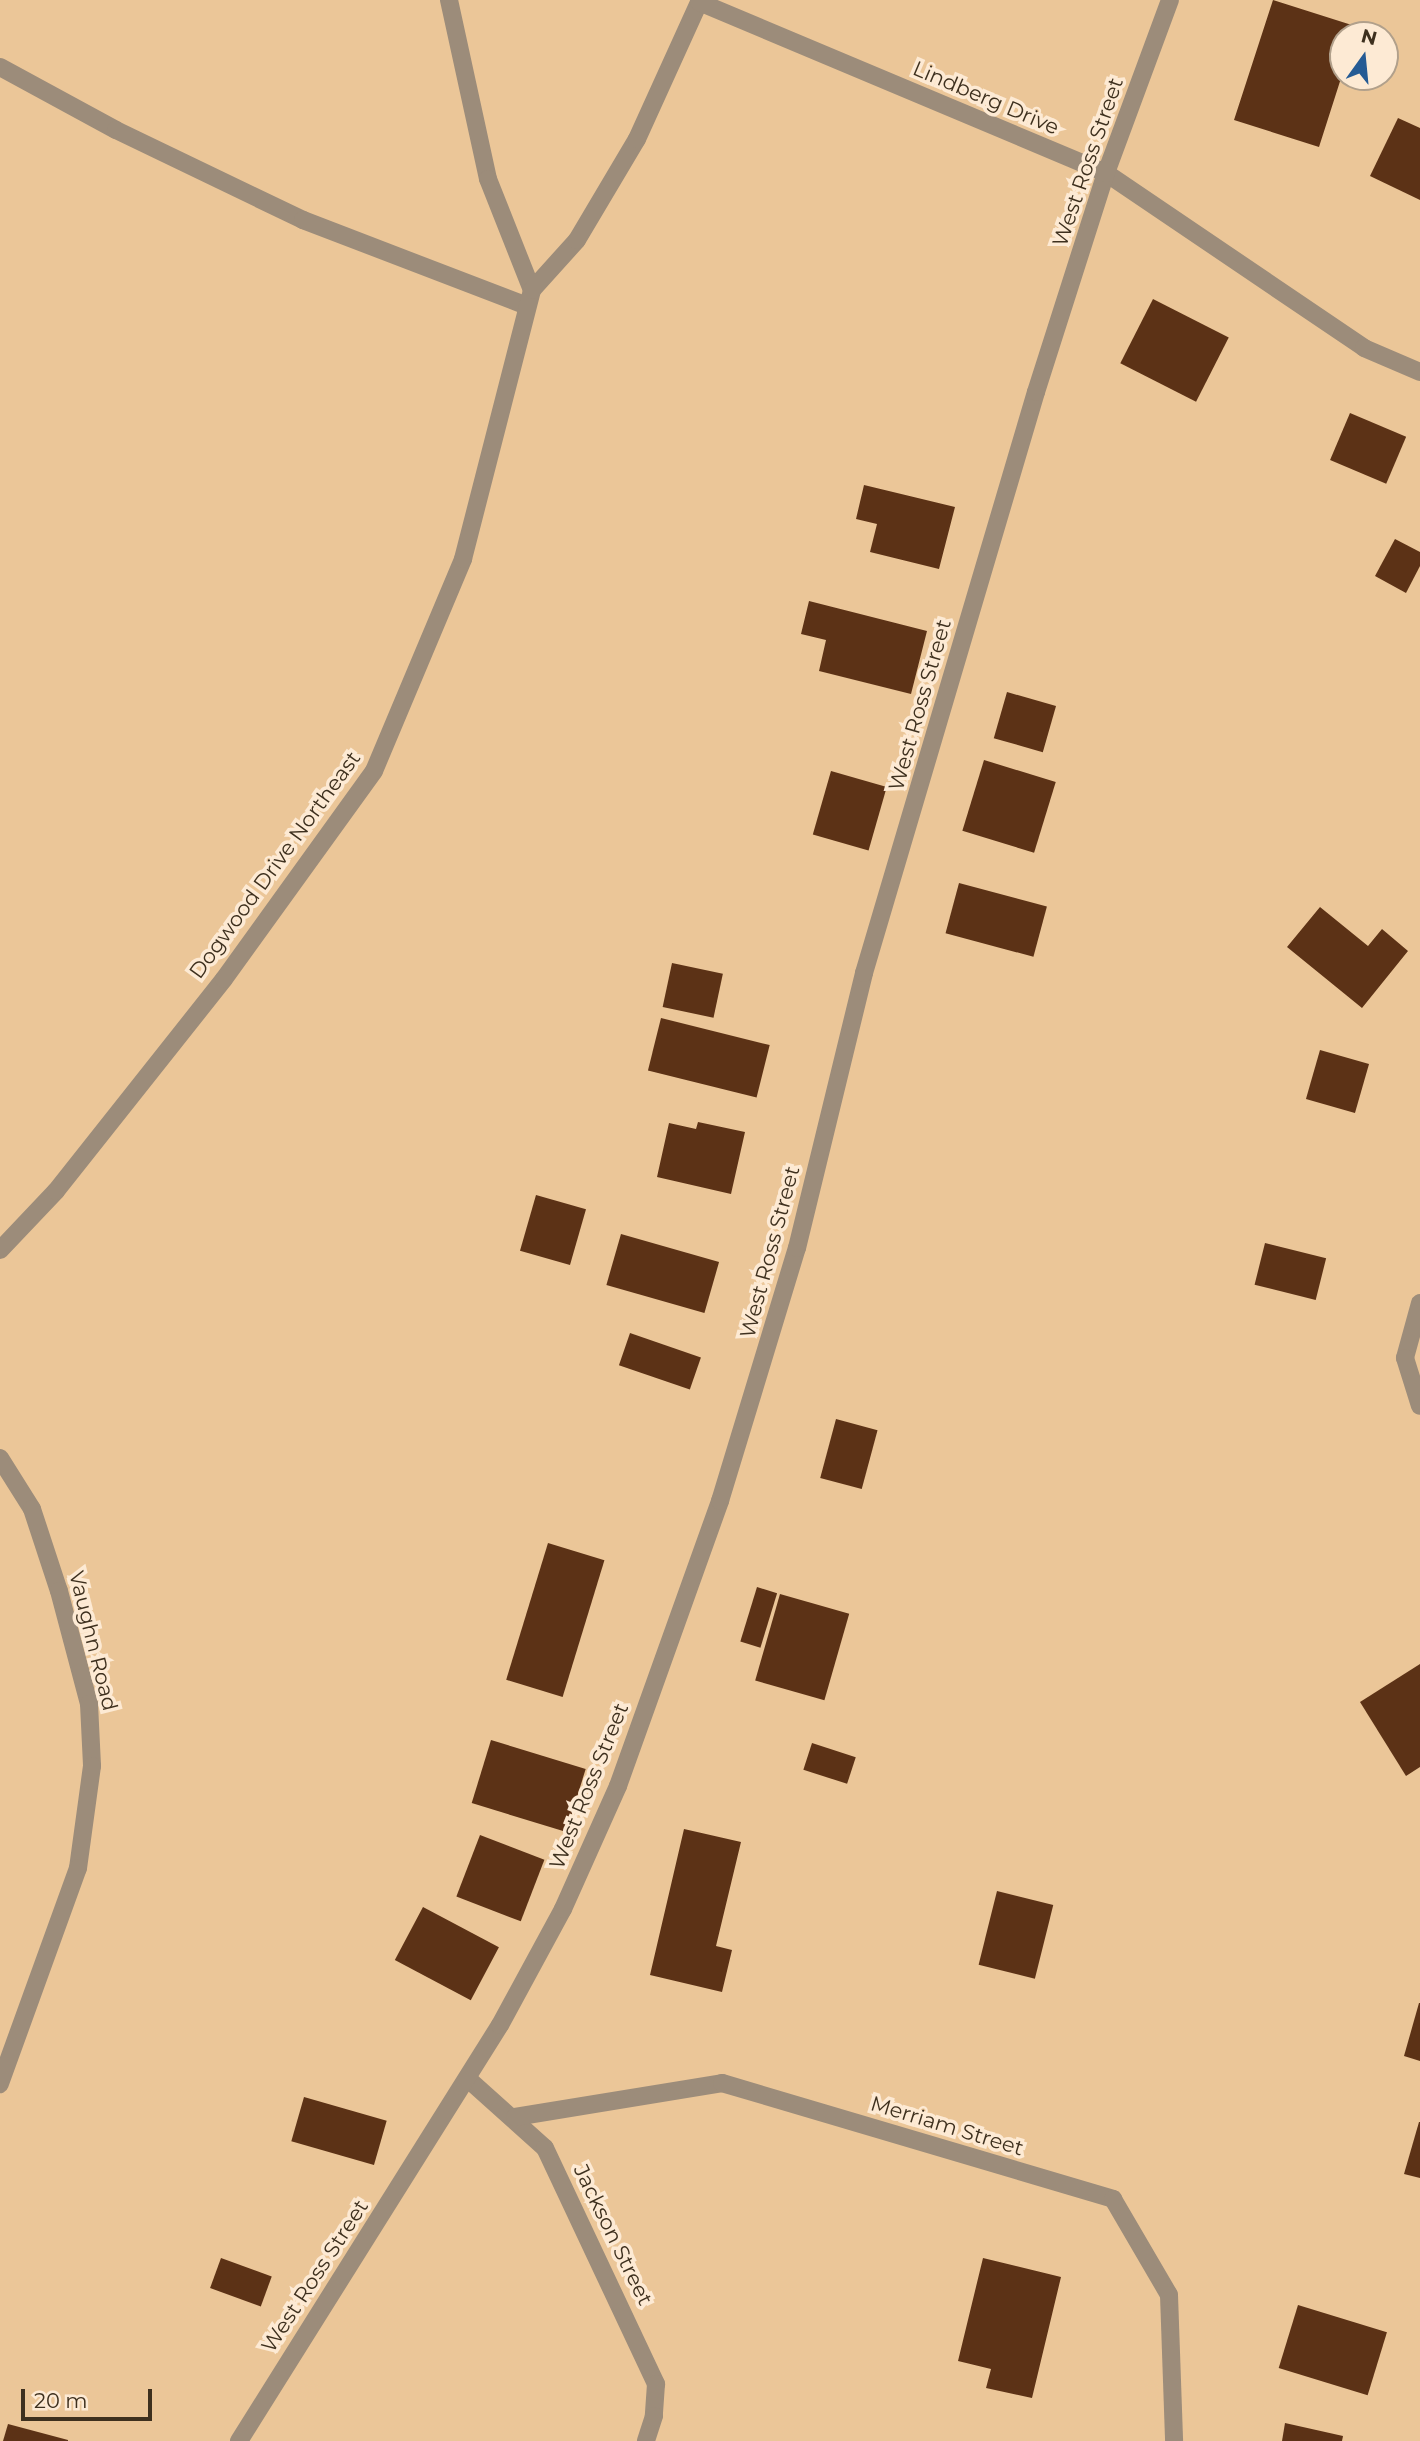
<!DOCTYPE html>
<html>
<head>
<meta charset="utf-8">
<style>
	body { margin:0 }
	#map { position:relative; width:1420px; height:2441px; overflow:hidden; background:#ebc698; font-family:Montserrat,sans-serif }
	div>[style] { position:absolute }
	.building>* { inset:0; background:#5c3216; transform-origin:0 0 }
	.service>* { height:18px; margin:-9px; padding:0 9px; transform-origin:9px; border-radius:9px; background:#9c8c7a }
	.minor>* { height:18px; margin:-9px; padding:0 9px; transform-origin:9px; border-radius:9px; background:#9c8c7a }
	span { translate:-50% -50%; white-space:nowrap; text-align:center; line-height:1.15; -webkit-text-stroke:7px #fdead4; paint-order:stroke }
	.street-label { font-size:21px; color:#3e301e }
	.north { position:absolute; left:1329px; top:21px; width:70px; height:70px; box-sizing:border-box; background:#fdead4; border:2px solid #b1a08b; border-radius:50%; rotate:15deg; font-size:19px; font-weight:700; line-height:28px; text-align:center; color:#3e301e }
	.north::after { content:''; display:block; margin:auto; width:24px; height:32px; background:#255b94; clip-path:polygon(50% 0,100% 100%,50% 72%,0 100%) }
	.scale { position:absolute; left:21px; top:2389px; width:131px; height:32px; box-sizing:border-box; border:4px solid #3e301e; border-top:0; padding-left:9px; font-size:21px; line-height:24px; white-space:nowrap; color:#3e301e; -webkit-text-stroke:5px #fdead4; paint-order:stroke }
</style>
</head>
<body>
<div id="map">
	<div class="building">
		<div style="clip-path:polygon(1273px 0,1358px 27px,1355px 35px,1343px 35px,1343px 72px,1319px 147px,1234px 120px)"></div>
		<div style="clip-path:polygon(1398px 118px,1420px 128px,1420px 200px,1370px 176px)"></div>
		<div style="left:1153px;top:299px;width:85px;height:72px;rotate:27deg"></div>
		<div style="left:1350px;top:413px;width:61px;height:51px;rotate:23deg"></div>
		<div style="clip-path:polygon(864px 485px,955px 507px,939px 569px,870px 552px,877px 524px,856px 519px)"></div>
		<div style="clip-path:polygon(1395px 539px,1420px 552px,1420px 566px,1406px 593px,1375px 576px)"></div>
		<div style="clip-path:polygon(809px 601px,927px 631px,911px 694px,819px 671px,826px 640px,801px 634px)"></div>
		<div style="left:1007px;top:692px;width:51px;height:48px;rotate:16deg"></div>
		<div style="left:984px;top:760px;width:75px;height:74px;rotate:17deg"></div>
		<div style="left:831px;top:771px;width:58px;height:66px;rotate:16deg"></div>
		<div style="left:959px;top:883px;width:91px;height:52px;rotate:15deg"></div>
		<div style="clip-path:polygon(1320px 907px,1368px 946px,1382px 929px,1408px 951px,1362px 1008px,1287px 947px)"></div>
		<div style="left:672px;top:963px;width:52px;height:45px;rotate:12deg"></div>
		<div style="left:661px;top:1018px;width:112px;height:54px;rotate:14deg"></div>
		<div style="left:1320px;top:1050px;width:51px;height:51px;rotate:16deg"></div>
		<div style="clip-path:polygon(698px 1122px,745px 1132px,731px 1194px,657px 1177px,669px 1123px,696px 1129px)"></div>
		<div style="left:536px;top:1195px;width:52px;height:58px;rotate:16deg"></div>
		<div style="left:621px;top:1234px;width:102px;height:53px;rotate:16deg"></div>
		<div style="left:1265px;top:1243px;width:63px;height:43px;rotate:14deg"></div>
		<div style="left:630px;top:1333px;width:75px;height:34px;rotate:19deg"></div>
		<div style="left:836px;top:1419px;width:43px;height:61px;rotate:15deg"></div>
		<div style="left:548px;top:1543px;width:59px;height:143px;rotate:17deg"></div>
		<div style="left:757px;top:1587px;width:21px;height:57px;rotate:17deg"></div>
		<div style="left:780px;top:1594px;width:72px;height:90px;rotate:16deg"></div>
		<div style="clip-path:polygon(1420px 1664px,1420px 1767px,1406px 1776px,1360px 1702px)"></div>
		<div style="left:491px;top:1740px;width:99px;height:66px;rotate:17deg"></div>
		<div style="left:812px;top:1743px;width:46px;height:28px;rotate:18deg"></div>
		<div style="clip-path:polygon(684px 1829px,741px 1842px,716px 1946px,732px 1950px,722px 1992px,650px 1975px)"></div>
		<div style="left:480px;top:1835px;width:69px;height:66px;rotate:21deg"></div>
		<div style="left:997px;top:1891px;width:58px;height:76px;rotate:14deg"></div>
		<div style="left:423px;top:1907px;width:86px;height:60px;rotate:28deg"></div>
		<div style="clip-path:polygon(1419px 2003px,1420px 2003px,1420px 2061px,1404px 2056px)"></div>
		<div style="left:304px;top:2097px;width:86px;height:46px;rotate:16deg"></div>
		<div style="clip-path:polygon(1419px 2122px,1420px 2122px,1420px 2178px,1404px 2174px)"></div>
		<div style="left:221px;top:2258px;width:54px;height:32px;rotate:20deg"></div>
		<div style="clip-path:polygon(983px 2258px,1061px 2277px,1032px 2398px,986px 2388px,991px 2369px,958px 2361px)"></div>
		<div style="left:1298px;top:2305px;width:93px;height:66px;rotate:17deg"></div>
		<div style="clip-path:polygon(1285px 2423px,1343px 2436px,1342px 2441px,1282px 2441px)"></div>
		<div style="clip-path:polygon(8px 2424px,68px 2440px,68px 2441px,3px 2441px)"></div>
	</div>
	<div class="service">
		<div style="left:449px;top:0;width:183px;rotate:77.7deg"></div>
		<div style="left:488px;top:179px;width:119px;rotate:68.4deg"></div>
		<div style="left:0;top:67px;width:132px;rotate:28.5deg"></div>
		<div style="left:116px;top:130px;width:208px;rotate:25.7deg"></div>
		<div style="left:303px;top:220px;width:240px;rotate:21deg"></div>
		<div style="left:0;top:1250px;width:81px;rotate:-46.5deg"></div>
		<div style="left:56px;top:1191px;width:270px;rotate:-51.6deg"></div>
		<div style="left:224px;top:979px;width:256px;rotate:-54.2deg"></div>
		<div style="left:374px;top:771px;width:230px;rotate:-67.2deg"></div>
		<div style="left:463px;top:559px;width:278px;rotate:-75.6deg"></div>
		<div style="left:532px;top:290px;width:67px;rotate:-48deg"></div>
		<div style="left:577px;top:240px;width:117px;rotate:-59.3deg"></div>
		<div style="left:637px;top:139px;width:153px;rotate:-65.6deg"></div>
	</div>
	<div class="minor">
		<div style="left:699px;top:2px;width:441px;rotate:22.8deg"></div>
		<div style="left:1106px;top:173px;width:312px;rotate:34.1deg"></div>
		<div style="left:1364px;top:348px;width:61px;rotate:23.2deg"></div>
		<div style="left:1420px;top:1303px;width:57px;rotate:105.3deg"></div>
		<div style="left:1405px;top:1358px;width:50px;rotate:72.6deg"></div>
		<div style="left:0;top:1458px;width:60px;rotate:57.9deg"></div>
		<div style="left:32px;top:1509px;width:86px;rotate:71.8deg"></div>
		<div style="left:59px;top:1591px;width:117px;rotate:75.1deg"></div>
		<div style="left:89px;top:1704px;width:62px;rotate:87.2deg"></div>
		<div style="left:92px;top:1766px;width:103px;rotate:97.8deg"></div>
		<div style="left:78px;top:1868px;width:230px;rotate:109.9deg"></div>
		<div style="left:468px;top:2079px;width:103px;rotate:41.9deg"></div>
		<div style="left:545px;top:2148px;width:261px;rotate:64.8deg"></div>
		<div style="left:656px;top:2384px;width:32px;rotate:94deg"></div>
		<div style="left:654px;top:2416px;width:26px;rotate:108deg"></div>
		<div style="left:515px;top:2117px;width:210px;rotate:-9.3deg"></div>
		<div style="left:722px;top:2083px;width:408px;rotate:16.5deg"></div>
		<div style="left:1113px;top:2199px;width:111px;rotate:59.7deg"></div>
		<div style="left:1169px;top:2295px;width:146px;rotate:88deg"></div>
		<div style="left:239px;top:2441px;width:491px;rotate:-57.9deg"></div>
		<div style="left:500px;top:2025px;width:132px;rotate:-61.5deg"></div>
		<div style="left:563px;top:1909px;width:135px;rotate:-65.9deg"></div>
		<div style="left:618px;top:1786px;width:303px;rotate:-70.3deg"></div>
		<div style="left:720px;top:1501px;width:264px;rotate:-73.1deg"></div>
		<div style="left:797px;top:1248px;width:283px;rotate:-76.3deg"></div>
		<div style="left:864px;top:973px;width:606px;rotate:-73.51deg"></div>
		<div style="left:1036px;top:392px;width:230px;rotate:-72.3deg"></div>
		<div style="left:1106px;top:173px;width:184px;rotate:-69.7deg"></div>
	</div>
	<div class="street-label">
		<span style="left:986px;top:98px;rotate:23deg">Lindberg Drive</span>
		<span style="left:1088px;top:162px;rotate:-71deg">West Ross Street</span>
		<span style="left:920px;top:705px;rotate:-74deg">West Ross Street</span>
		<span style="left:275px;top:865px;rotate:-54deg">Dogwood Drive Northeast</span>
		<span style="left:770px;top:1252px;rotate:-75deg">West Ross Street</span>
		<span style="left:93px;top:1641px;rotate:76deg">Vaughn Road</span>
		<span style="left:589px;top:1786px;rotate:-68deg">West Ross Street</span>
		<span style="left:947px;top:2126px;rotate:17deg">Merriam Street</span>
		<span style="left:613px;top:2235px;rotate:64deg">Jackson Street</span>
		<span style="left:315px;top:2276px;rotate:-57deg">West Ross Street</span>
	</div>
	<div class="north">N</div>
	<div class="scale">20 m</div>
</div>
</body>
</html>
